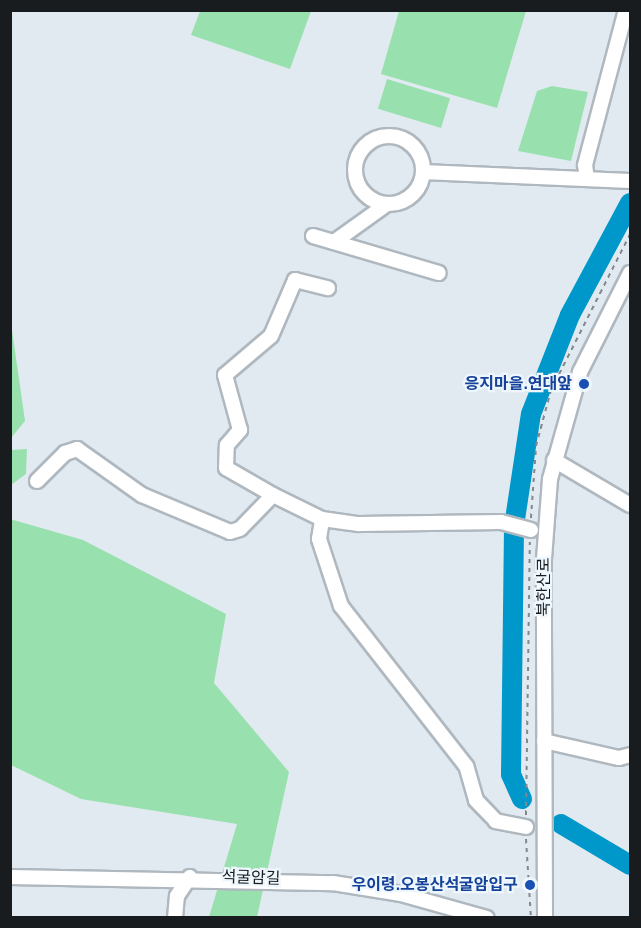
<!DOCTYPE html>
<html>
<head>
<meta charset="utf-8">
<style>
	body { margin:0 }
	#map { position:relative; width:641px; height:928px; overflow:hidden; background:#e1eaf1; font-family:Arial,"Noto Sans KR",sans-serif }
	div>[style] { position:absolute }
	.green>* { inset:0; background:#98e1ae; transform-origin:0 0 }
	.river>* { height:20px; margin:-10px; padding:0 10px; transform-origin:10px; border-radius:10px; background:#0098cb }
	.path>* { height:2px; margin-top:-1px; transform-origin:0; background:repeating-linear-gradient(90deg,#82888d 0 4.5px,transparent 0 9px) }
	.roads { filter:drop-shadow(2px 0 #b0b8bf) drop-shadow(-2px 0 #b0b8bf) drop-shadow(0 2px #b0b8bf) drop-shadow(0 -2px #b0b8bf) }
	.minor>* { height:14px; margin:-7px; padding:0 7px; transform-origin:7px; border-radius:7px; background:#fff }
	.minor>.ring { margin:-7px; padding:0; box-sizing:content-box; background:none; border:14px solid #fff; border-radius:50% }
	.dots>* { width:16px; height:16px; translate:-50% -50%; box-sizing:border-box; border:3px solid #eff7fe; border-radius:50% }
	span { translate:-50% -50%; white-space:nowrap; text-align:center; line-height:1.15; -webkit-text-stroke:4.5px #eff7fe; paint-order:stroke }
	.transit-label { font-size:16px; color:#164399; font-weight:700 }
	.right { translate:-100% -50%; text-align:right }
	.street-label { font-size:16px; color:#191c1e }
	.frame { position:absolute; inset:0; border:12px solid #191c1e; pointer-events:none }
</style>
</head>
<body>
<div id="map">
	<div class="green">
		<div style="clip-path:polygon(200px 11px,200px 10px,311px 11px,290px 69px,191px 35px)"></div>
		<div style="clip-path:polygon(399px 11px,526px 11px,497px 108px,381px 74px)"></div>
		<div style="left:387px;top:79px;width:66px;height:31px;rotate:17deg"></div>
		<div style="clip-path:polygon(552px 86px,588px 92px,571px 161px,518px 151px,537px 91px)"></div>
		<div style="clip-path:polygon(11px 323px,25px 421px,11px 438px,10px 438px)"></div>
		<div style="clip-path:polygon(27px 449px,26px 474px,11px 485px,11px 450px)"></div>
		<div style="clip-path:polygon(10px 519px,83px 540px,226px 614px,214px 683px,289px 772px,257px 917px,209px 917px,237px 824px,81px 799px,11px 765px)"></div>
	</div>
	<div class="river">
		<div style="left:522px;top:799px;width:27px;rotate:-114deg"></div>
		<div style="left:511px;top:774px;width:248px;rotate:-89.3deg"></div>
		<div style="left:514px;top:526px;width:113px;rotate:-81.4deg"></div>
		<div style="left:531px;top:414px;width:106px;rotate:-68.5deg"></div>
		<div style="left:570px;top:315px;width:127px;rotate:-61.8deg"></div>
		<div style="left:561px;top:824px;width:80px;rotate:30.7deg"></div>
	</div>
	<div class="path">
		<div style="left:531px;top:518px;width:72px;rotate:-86deg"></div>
		<div style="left:536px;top:446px;width:58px;rotate:-75deg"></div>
		<div style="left:551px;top:390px;width:175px;rotate:-63.1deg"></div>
		<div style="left:526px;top:815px;width:273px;rotate:-89.2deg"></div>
		<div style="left:526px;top:839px;width:79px;rotate:86.4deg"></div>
	</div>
	<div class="roads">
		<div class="minor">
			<div class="ring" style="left:355px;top:136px;width:54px;height:54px"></div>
			<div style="left:423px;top:172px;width:207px;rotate:2.5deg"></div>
			<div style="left:587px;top:179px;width:14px;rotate:-98deg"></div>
			<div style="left:585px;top:165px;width:160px;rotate:-75.2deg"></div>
			<div style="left:313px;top:236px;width:131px;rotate:16.4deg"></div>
			<div style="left:334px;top:242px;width:65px;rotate:-35.6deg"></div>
			<div style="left:554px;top:460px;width:88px;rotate:30.6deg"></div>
			<div style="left:37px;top:481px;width:40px;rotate:-45deg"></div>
			<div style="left:65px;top:453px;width:13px;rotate:-18deg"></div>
			<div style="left:77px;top:449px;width:80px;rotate:35.3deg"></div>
			<div style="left:142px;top:495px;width:95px;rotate:22.8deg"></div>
			<div style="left:230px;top:532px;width:10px;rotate:-17deg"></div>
			<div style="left:240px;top:529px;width:47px;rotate:-45.9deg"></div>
			<div style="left:273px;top:495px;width:55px;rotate:26.1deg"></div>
			<div style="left:273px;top:495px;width:54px;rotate:-150.1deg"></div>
			<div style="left:226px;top:468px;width:23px;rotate:-88deg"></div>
			<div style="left:227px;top:445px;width:20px;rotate:-49deg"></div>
			<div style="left:240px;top:430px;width:57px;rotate:-105.3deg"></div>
			<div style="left:225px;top:375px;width:60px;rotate:-40.3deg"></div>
			<div style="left:271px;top:336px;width:61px;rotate:-66.8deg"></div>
			<div style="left:295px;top:280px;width:34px;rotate:14deg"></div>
			<div style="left:544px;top:741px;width:77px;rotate:12.8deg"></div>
			<div style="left:619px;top:758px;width:11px;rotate:-15deg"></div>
			<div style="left:526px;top:827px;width:31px;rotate:-169deg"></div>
			<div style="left:496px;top:821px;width:29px;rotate:-134deg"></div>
			<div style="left:476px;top:800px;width:35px;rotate:-106deg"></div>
			<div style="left:466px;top:766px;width:203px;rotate:-128deg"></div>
			<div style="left:341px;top:606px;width:71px;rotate:-108.2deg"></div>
			<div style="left:319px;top:539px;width:20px;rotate:-81deg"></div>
			<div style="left:322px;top:519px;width:37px;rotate:8deg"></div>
			<div style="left:359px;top:524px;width:142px;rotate:-0.8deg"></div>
			<div style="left:501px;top:522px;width:31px;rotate:15deg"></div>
			<div style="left:10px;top:877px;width:323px;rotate:1.1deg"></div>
			<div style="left:333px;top:883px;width:69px;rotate:9.2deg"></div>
			<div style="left:401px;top:894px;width:89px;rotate:15.6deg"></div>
			<div style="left:175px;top:918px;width:22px;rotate:-85deg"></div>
			<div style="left:177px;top:896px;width:23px;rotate:-56deg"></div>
			<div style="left:545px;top:918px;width:359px;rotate:-90.2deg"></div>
			<div style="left:544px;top:559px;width:80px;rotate:-85.7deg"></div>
			<div style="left:550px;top:479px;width:111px;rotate:-74.3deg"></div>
			<div style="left:580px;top:372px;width:111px;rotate:-63.2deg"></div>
		</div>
	</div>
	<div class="dots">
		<div style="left:584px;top:384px;background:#1a4fb4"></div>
		<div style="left:530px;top:885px;background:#1a4fb4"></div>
	</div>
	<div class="transit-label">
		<span class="right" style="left:572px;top:384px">응지마을.연대앞</span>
		<span class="right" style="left:518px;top:885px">우이령.오봉산석굴암입구</span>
	</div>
	<div class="street-label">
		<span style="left:544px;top:587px;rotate:-90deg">북한산로</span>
		<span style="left:251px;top:878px;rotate:2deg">석굴암길</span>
	</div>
	<div class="frame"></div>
</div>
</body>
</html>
